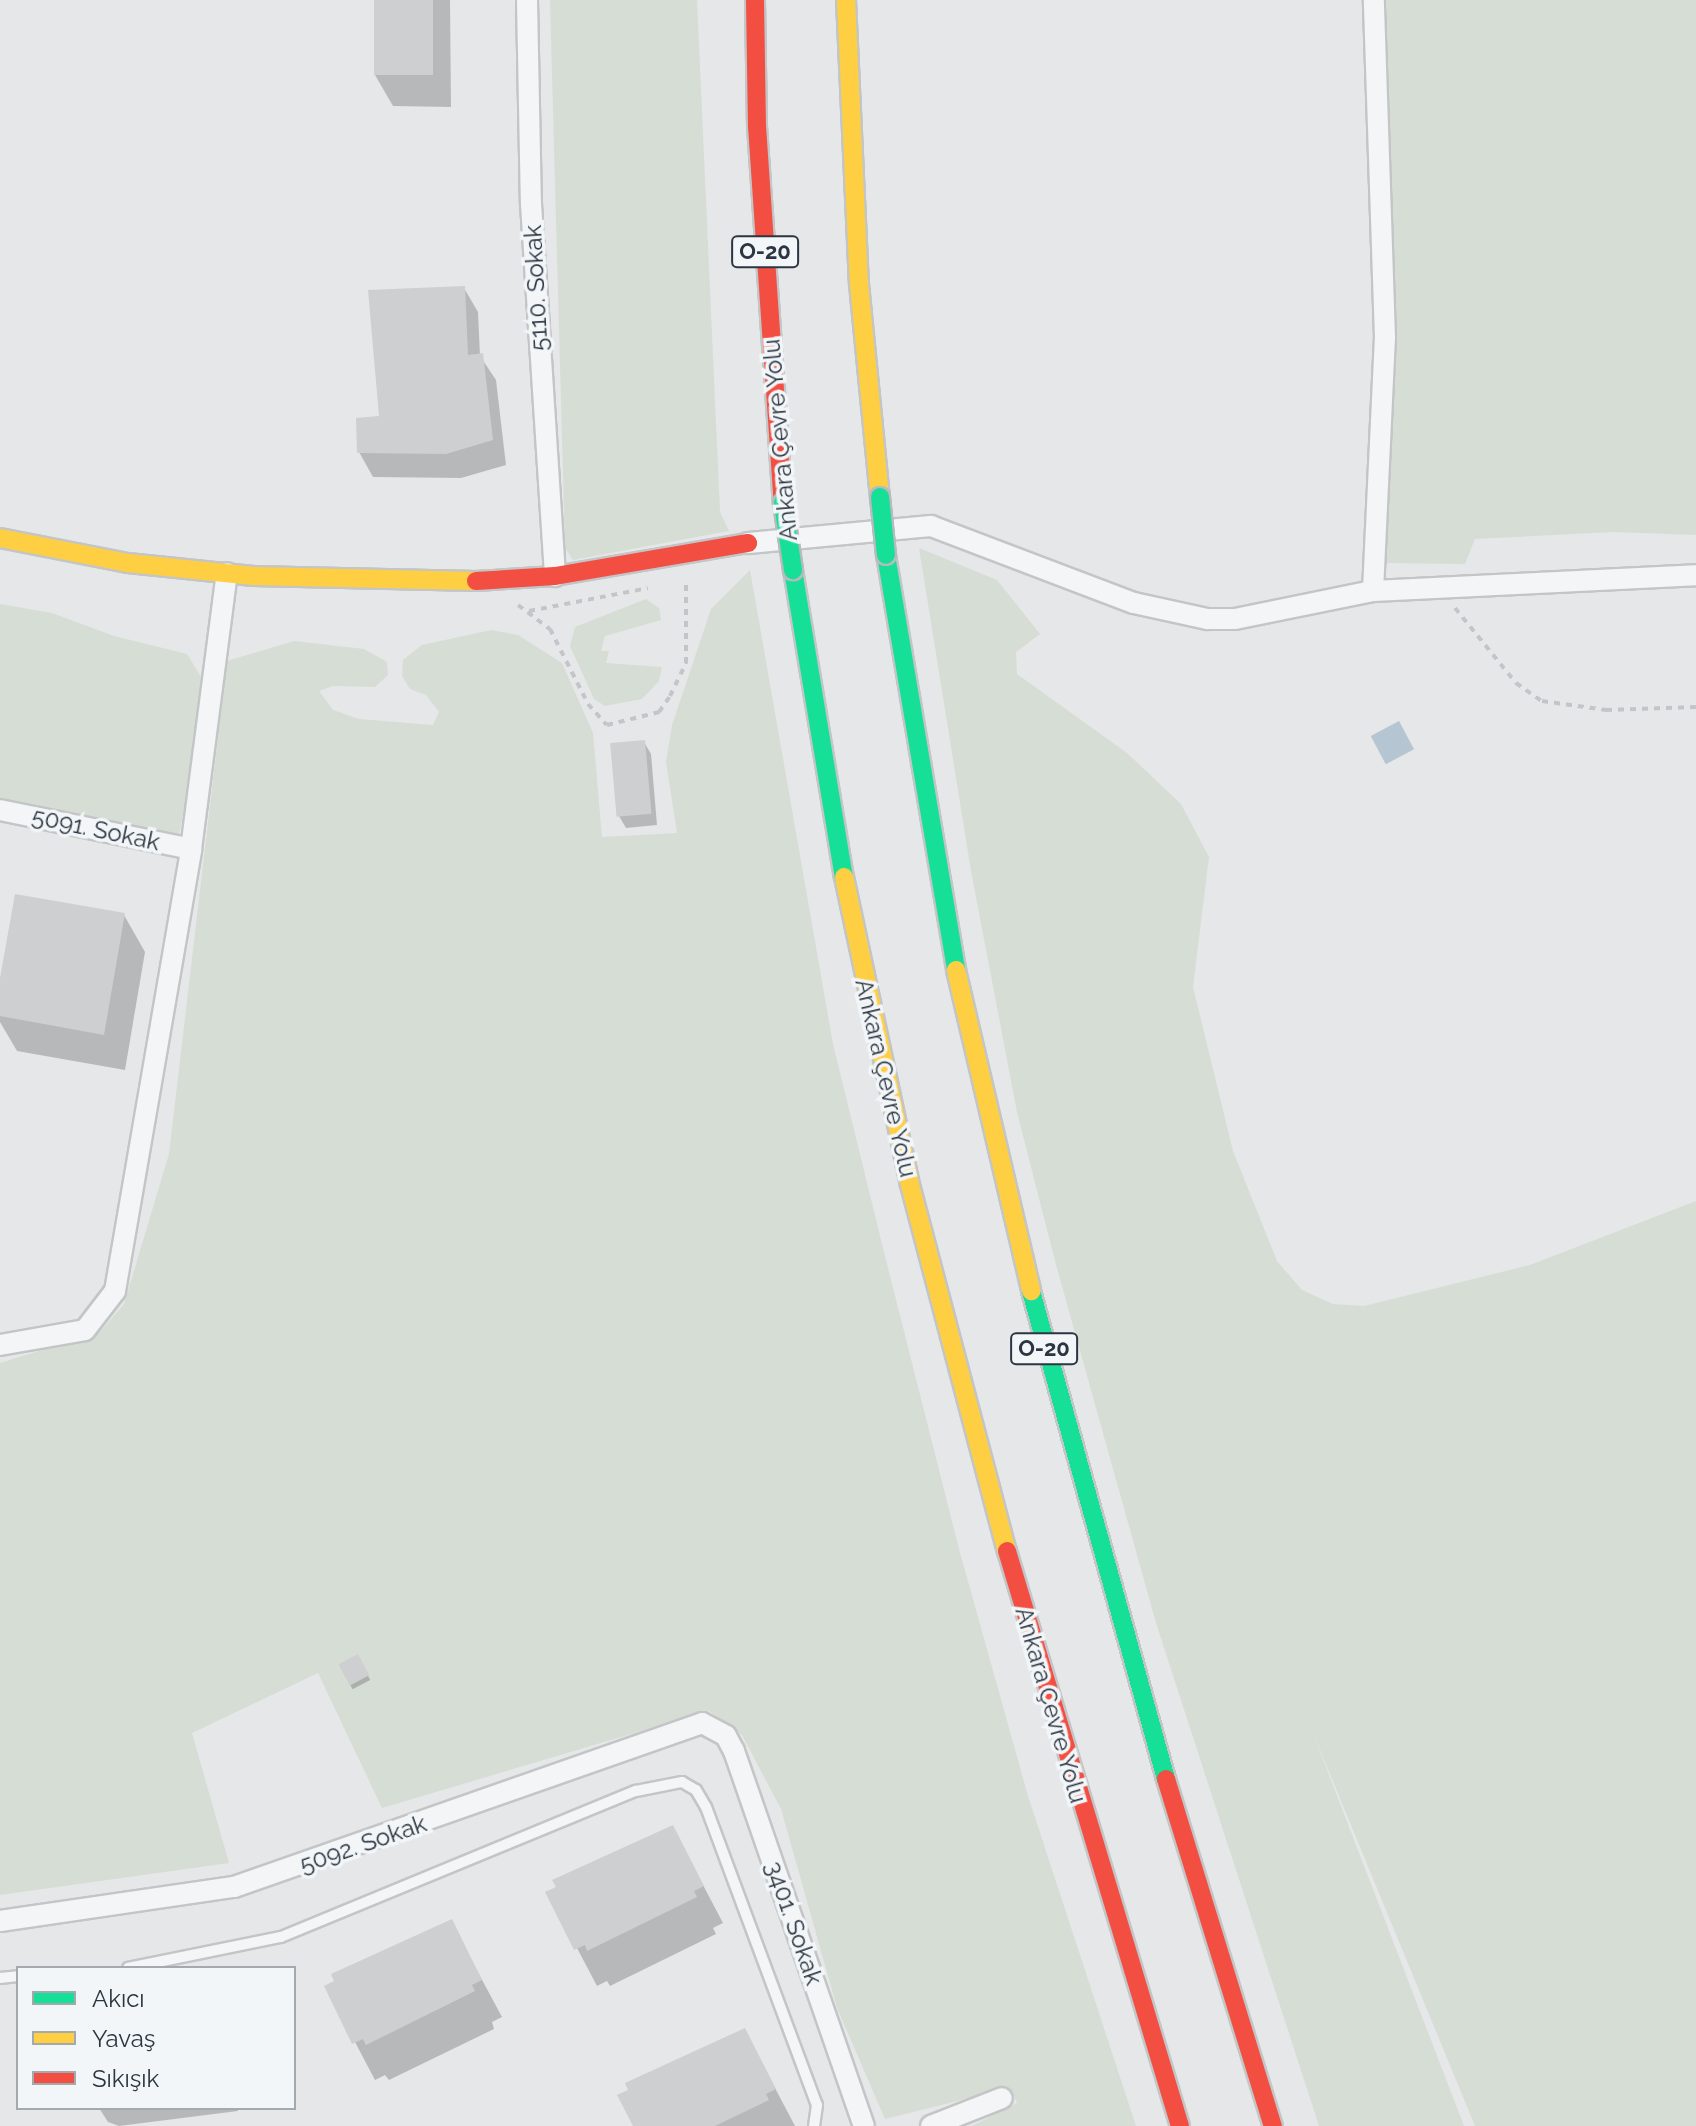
<!DOCTYPE html>
<html>
<head>
<meta charset="utf-8">
<style>
	body { margin:0 }
	#map { position:relative; width:1696px; height:2126px; overflow:hidden; background:#e5e7e9; font-family:Raleway,sans-serif }
	div>[style] { position:absolute }
	.green>* { inset:0; background:#d6ddd5 }
	.water>* { inset:0; background:#b5c5d2; transform-origin:0 0 }
	.shadow>* { inset:0; background:#0003; transform-origin:0 0 }
	.building>* { inset:0; background:#cdcfd1; transform-origin:0 0 }
	.path>* { height:4px; margin-top:-2px; transform-origin:0; background:repeating-linear-gradient(90deg,#c3c6c8 0 6px,transparent 0 12px) }
	.roads { filter:drop-shadow(2px 0 #c3c5c7) drop-shadow(-2px 0 #c3c5c7) drop-shadow(0 2px #c3c5c7) drop-shadow(0 -2px #c3c5c7) }
	.lane>* { height:10px; margin:-5px; padding:0 5px; transform-origin:5px; border-radius:5px; background:#f4f5f6 }
	.street>* { height:20px; margin:-10px; padding:0 10px; transform-origin:10px; border-radius:10px; background:#f4f5f6 }
	.fast>* { height:18px; margin:-9px; padding:0 9px; transform-origin:9px; border-radius:9px; background:#16e098 }
	.slow>* { height:18px; margin:-9px; padding:0 9px; transform-origin:9px; border-radius:9px; background:#ffcf43 }
	.jam>* { height:18px; margin:-9px; padding:0 9px; transform-origin:9px; border-radius:9px; background:#f24e42 }
	.bridges { filter:drop-shadow(2px 0 #b8babe) drop-shadow(-2px 0 #b8babe) drop-shadow(0 2px #b8babe) drop-shadow(0 -2px #b8babe) }
	.fast-bridge>* { height:18px; margin:-9px; padding:0 9px; transform-origin:9px; border-radius:9px; background:#16e098 }
	span { translate:-50% -50%; white-space:nowrap; text-align:center; line-height:1.15; -webkit-text-stroke:7px #f3f6f8; paint-order:stroke }
	.shield-label span { padding:2px 6px; background:#f3f6f8; border:2px solid; border-radius:6px; -webkit-text-stroke-width:0 }
	.shield-label { font-size:22px; color:#2c3642; font-weight:700 }
	.street-label { font-size:24px; color:#2c3642 }
	.legend { position:absolute; left:16px; top:1966px; width:280px; height:144px; box-sizing:border-box; background:#f3f6f8; border:2px solid #a3a9af; margin:0; padding:10px 14px; list-style:none; font-size:24px; color:#2c3642 }
	.legend li { display:flex; align-items:center; gap:16px; height:40px }
	.legend b { width:40px; border:2px solid #a3a9af }
</style>
</head>
<body>
<div id="map">
	<div class="green">
		<div style="clip-path:polygon(550px 0,697px 0,720px 512px,729px 531px,573px 560px,565px 548px)"></div>
		<div style="clip-path:polygon(1385px 0,1696px 0,1696px 535px,1613px 532px,1475px 539px,1465px 564px,1387px 563px,1384px 485px,1395px 309px,1383px 83px)"></div>
		<div style="clip-path:polygon(919px 548px,997px 580px,1040px 634px,1016px 652px,1017px 674px,1127px 753px,1181px 804px,1209px 857px,1193px 987px,1233px 1151px,1277px 1261px,1302px 1290px,1333px 1304px,1364px 1306px,1530px 1265px,1696px 1201px,1696px 2126px,1475px 2126px,1313px 1733px,1464px 2126px,1319px 2126px,1156px 1623px,1055px 1261px,1017px 1112px,971px 871px)"></div>
		<div style="clip-path:polygon(750px 570px,833px 1044px,885px 1256px,959px 1549px,1028px 1796px,1136px 2126px,972px 2126px,1017px 2103px,1010px 2088px,885px 2119px,837px 2008px,781px 1809px,742px 1735px,709px 1711px,382px 1808px,318px 1673px,192px 1733px,229px 1863px,0 1895px,0 1363px,100px 1332px,124px 1304px,169px 1154px,227px 661px,294px 641px,364px 649px,387px 662px,388px 675px,375px 687px,333px 686px,319px 691px,333px 710px,359px 719px,433px 725px,439px 712px,426px 695px,410px 689px,402px 676px,403px 660px,422px 645px,491px 630px,518px 635px,562px 663px,593px 733px,602px 837px,677px 833px,666px 762px,672px 725px,711px 609px)"></div>
		<div style="clip-path:polygon(646px 599px,659px 608px,661px 620px,605px 636px,601px 651px,609px 651px,606px 663px,662px 667px,659px 681px,642px 699px,605px 706px,594px 699px,570px 646px,575px 627px)"></div>
		<div style="clip-path:polygon(0 604px,52px 613px,114px 636px,187px 654px,203px 680px,205px 709px,179px 834px,0 798px)"></div>
	</div>
	<div class="water">
		<div style="left:1399px;top:721px;width:32px;height:32px;rotate:62deg"></div>
	</div>
	<div class="shadow">
		<div style="clip-path:polygon(376px 0,450px 0,451px 107px,393px 106px,375px 75px)"></div>
		<div style="clip-path:polygon(464px 288px,478px 312px,480px 356px,496px 380px,506px 465px,461px 478px,373px 477px,359px 452px)"></div>
		<div style="clip-path:polygon(644px 742px,651px 754px,657px 825px,626px 828px,619px 816px)"></div>
		<div style="clip-path:polygon(124px 915px,145px 952px,125px 1070px,17px 1051px,0 1022px,0 989px)"></div>
		<div style="left:358px;top:1657px;width:26px;height:20px;rotate:62deg"></div>
		<div style="clip-path:polygon(673px 1828px,723px 1923px,713px 1928px,716px 1934px,610px 1986px,607px 1981px,597px 1986px,548px 1893px)"></div>
		<div style="clip-path:polygon(451px 1922px,502px 2017px,492px 2022px,494px 2029px,389px 2080px,385px 2075px,375px 2080px,326px 1987px)"></div>
		<div style="clip-path:polygon(745px 2031px,795px 2126px,635px 2126px,630px 2091px)"></div>
		<div style="clip-path:polygon(99px 2108px,237px 2108px,238px 2111px,119px 2126px,108px 2122px)"></div>
	</div>
	<div class="building">
		<div style="left:374px;top:0;width:59px;height:75px"></div>
		<div style="clip-path:polygon(465px 286px,468px 355px,483px 353px,493px 440px,446px 454px,357px 453px,356px 418px,379px 416px,368px 290px)"></div>
		<div style="left:645px;top:740px;width:74px;height:35px;rotate:85deg"></div>
		<div style="clip-path:polygon(15px 894px,125px 913px,104px 1035px,0 1016px,0 978px)"></div>
		<div style="left:358px;top:1654px;width:24px;height:22px;rotate:62deg"></div>
		<div style="clip-path:polygon(673px 1825px,704px 1886px,694px 1891px,697px 1897px,587px 1951px,585px 1945px,574px 1950px,545px 1892px,556px 1887px,552px 1880px)"></div>
		<div style="clip-path:polygon(452px 1919px,482px 1980px,472px 1985px,475px 1991px,366px 2045px,363px 2039px,352px 2044px,324px 1986px,334px 1981px,331px 1974px)"></div>
		<div style="clip-path:polygon(745px 2028px,776px 2089px,766px 2094px,769px 2100px,715px 2126px,633px 2126px,617px 2095px,628px 2090px,625px 2083px)"></div>
	</div>
	<div class="path">
		<div style="left:518px;top:605px;width:40px;rotate:37deg"></div>
		<div style="left:550px;top:629px;width:84px;rotate:63.1deg"></div>
		<div style="left:588px;top:704px;width:28px;rotate:48deg"></div>
		<div style="left:607px;top:725px;width:54px;rotate:-14deg"></div>
		<div style="left:659px;top:712px;width:19px;rotate:-55deg"></div>
		<div style="left:670px;top:696px;width:37px;rotate:-64deg"></div>
		<div style="left:686px;top:663px;width:84px;rotate:-90deg"></div>
		<div style="left:1455px;top:608px;width:97px;rotate:50.9deg"></div>
		<div style="left:1516px;top:683px;width:32px;rotate:35deg"></div>
		<div style="left:1542px;top:701px;width:65px;rotate:8deg"></div>
		<div style="left:1606px;top:710px;width:90px;rotate:-1.9deg"></div>
		<div style="left:529px;top:611px;width:121px;rotate:-10.9deg"></div>
	</div>
	<div class="roads">
		<div class="lane">
			<div style="left:128px;top:1968px;width:156px;rotate:-11.5deg"></div>
			<div style="left:281px;top:1937px;width:384px;rotate:-22.4deg"></div>
			<div style="left:636px;top:1791px;width:47px;rotate:-11.1deg"></div>
			<div style="left:682px;top:1782px;width:16px;rotate:30deg"></div>
			<div style="left:696px;top:1790px;width:20px;rotate:60deg"></div>
			<div style="left:706px;top:1807px;width:318px;rotate:69.6deg"></div>
			<div style="left:817px;top:2105px;width:21px;rotate:98deg"></div>
			<div style="left:0;top:1978px;width:18px;rotate:-6deg"></div>
		</div>
		<div class="street">
			<div style="left:527px;top:0;width:204px;rotate:88.9deg"></div>
			<div style="left:531px;top:204px;width:373px;rotate:86.3deg"></div>
			<div style="left:748px;top:543px;width:184px;rotate:-5.3deg"></div>
			<div style="left:931px;top:526px;width:217px;rotate:20.8deg"></div>
			<div style="left:1134px;top:603px;width:75px;rotate:12.4deg"></div>
			<div style="left:1207px;top:619px;width:28px"></div>
			<div style="left:1235px;top:619px;width:141px;rotate:-11.5deg"></div>
			<div style="left:1373px;top:591px;width:323px;rotate:-2.8deg"></div>
			<div style="left:1373px;top:591px;width:253px;rotate:-87.3deg"></div>
			<div style="left:1385px;top:338px;width:338px;rotate:-91.9deg"></div>
			<div style="left:0;top:810px;width:195px;rotate:11.5deg"></div>
			<div style="left:0;top:1345px;width:86px;rotate:-10deg"></div>
			<div style="left:85px;top:1330px;width:49px;rotate:-52.4deg"></div>
			<div style="left:115px;top:1291px;width:448px;rotate:-80.2deg"></div>
			<div style="left:191px;top:849px;width:278px;rotate:-82.6deg"></div>
			<div style="left:0;top:1921px;width:236px;rotate:-8.3deg"></div>
			<div style="left:234px;top:1887px;width:496px;rotate:-19.3deg"></div>
			<div style="left:702px;top:1723px;width:27px;rotate:28deg"></div>
			<div style="left:726px;top:1736px;width:17px;rotate:62deg"></div>
			<div style="left:734px;top:1751px;width:397px;rotate:70.9deg"></div>
			<div style="left:931px;top:2126px;width:76px;rotate:-21.5deg"></div>
		</div>
		<div class="fast">
			<div style="left:886px;top:555px;width:421px;rotate:80.4deg"></div>
			<div style="left:793px;top:570px;width:311px;rotate:80.6deg"></div>
			<div style="left:1031px;top:1291px;width:506px;rotate:74.54deg"></div>
		</div>
		<div class="slow">
			<div style="left:846px;top:0;width:284px;rotate:87.4deg"></div>
			<div style="left:859px;top:284px;width:214px;rotate:84.4deg"></div>
			<div style="left:0;top:538px;width:130px;rotate:11.1deg"></div>
			<div style="left:128px;top:563px;width:126px;rotate:5.9deg"></div>
			<div style="left:253px;top:576px;width:223px;rotate:1.3deg"></div>
			<div style="left:844px;top:877px;width:311px;rotate:77.9deg"></div>
			<div style="left:909px;top:1181px;width:383px;rotate:75.2deg"></div>
			<div style="left:956px;top:970px;width:330px;rotate:76.8deg"></div>
		</div>
		<div class="jam">
			<div style="left:755px;top:0;width:126px;rotate:89.1deg"></div>
			<div style="left:757px;top:126px;width:378px;rotate:86.1deg"></div>
			<div style="left:476px;top:581px;width:79px;rotate:-3.6deg"></div>
			<div style="left:555px;top:576px;width:196px;rotate:-9.7deg"></div>
			<div style="left:1007px;top:1551px;width:600px;rotate:73.26deg"></div>
			<div style="left:1166px;top:1779px;width:363px;rotate:72.9deg"></div>
		</div>
	</div>
	<div class="bridges">
		<div class="fast-bridge">
			<div style="left:880px;top:497px;width:58px;rotate:84.1deg"></div>
			<div style="left:783px;top:503px;width:68px;rotate:81.5deg"></div>
		</div>
	</div>
	<div class="shield-label">
		<span style="left:765px;top:252px">O-20</span>
		<span style="left:1044px;top:1349px">O-20</span>
	</div>
	<div class="street-label">
		<span style="left:536px;top:288px;rotate:-93deg">5110. Sokak</span>
		<span style="left:780px;top:440px;rotate:-95deg">Ankara Çevre Yolu</span>
		<span style="left:96px;top:829px;rotate:12deg">5091. Sokak</span>
		<span style="left:886px;top:1078px;rotate:77deg">Ankara Çevre Yolu</span>
		<span style="left:1051px;top:1705px;rotate:74deg">Ankara Çevre Yolu</span>
		<span style="left:363px;top:1844px;rotate:-19deg">5092. Sokak</span>
		<span style="left:794px;top:1923px;rotate:71deg">3401. Sokak</span>
	</div>
	<ul class="legend">
	<li><b style="height:10px;background:#16e098"></b>Akıcı</li>
	<li><b style="height:10px;background:#ffcf43"></b>Yavaş</li>
	<li><b style="height:10px;background:#f24e42"></b>Sıkışık</li>
	</ul>
</div>
</body>
</html>
